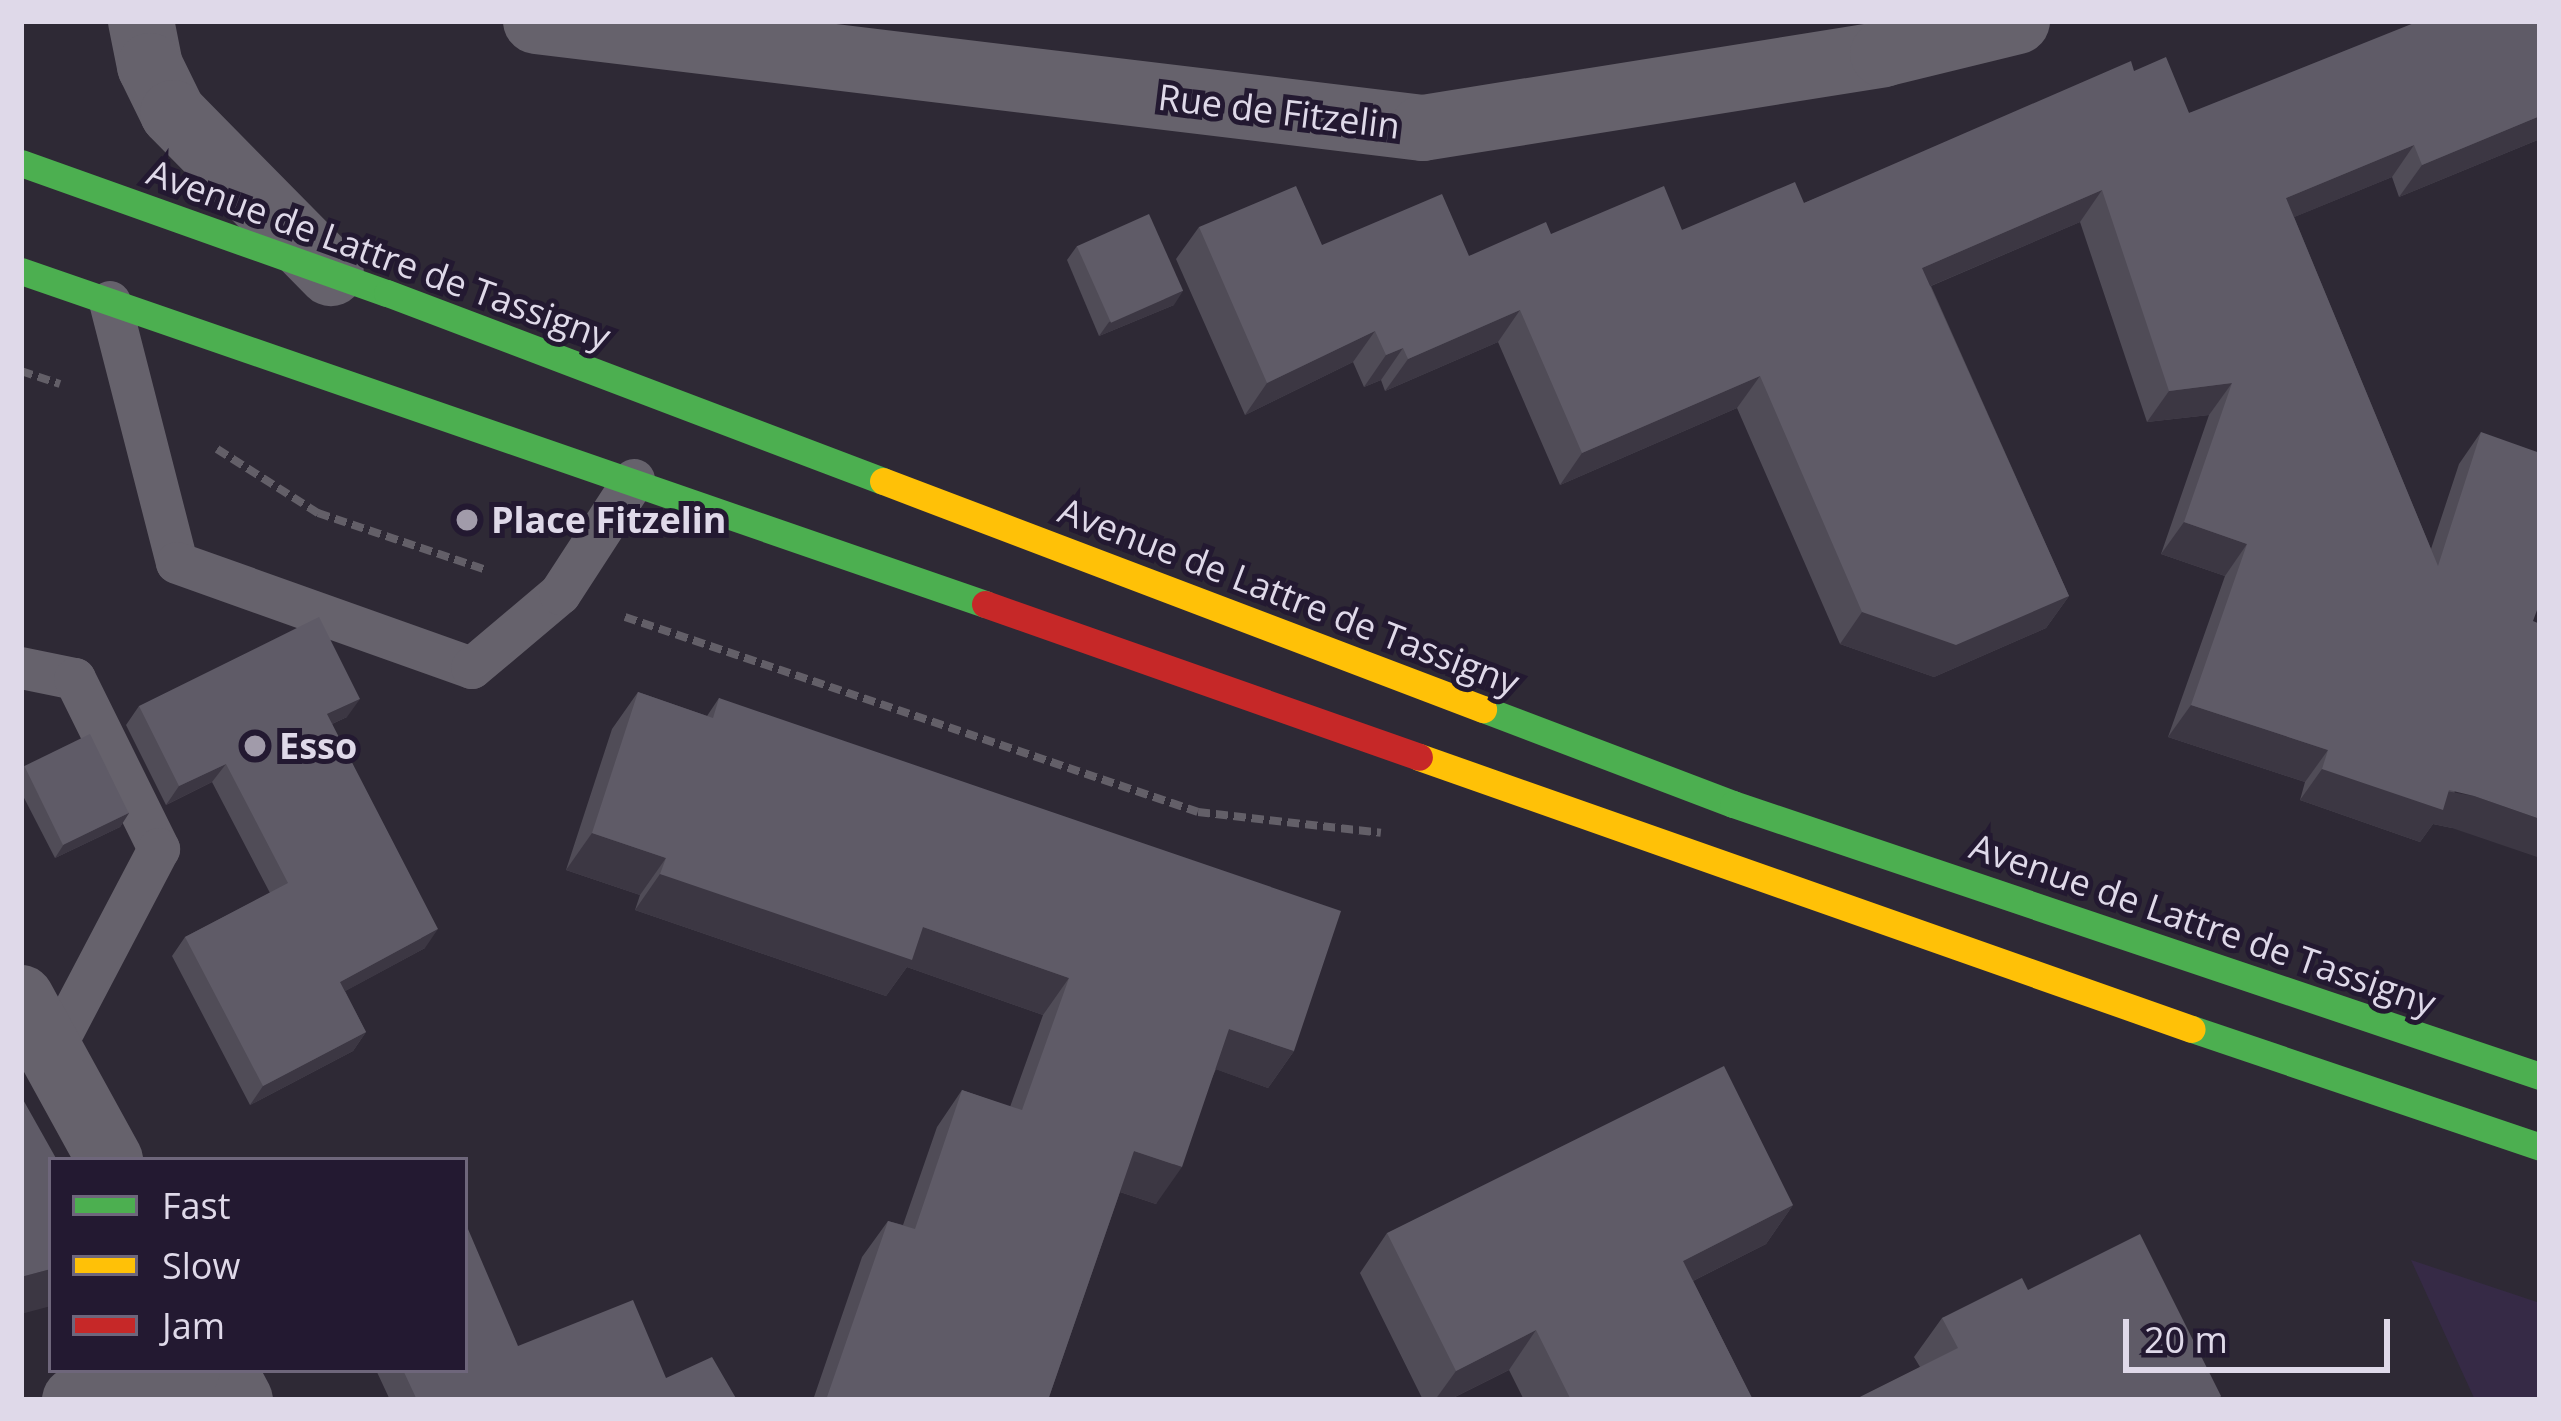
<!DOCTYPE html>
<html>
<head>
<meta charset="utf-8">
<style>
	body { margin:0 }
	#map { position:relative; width:2561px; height:1421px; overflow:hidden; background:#2e2935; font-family:"Open Sans",sans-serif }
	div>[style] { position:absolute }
	.built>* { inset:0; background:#362a46 }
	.path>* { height:8px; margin-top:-4px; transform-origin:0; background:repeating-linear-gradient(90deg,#635f68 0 12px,transparent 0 18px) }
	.lane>* { height:42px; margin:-21px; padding:0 21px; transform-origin:21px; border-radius:21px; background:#66626c }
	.street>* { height:66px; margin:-33px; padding:0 33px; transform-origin:33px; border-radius:33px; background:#66626c }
	.fast>* { height:27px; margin:-13.5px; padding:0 13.5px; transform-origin:13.5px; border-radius:13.5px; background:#4caf50 }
	.slow>* { height:27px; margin:-13.5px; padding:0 13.5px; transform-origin:13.5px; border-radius:13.5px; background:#ffc107 }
	.jam>* { height:27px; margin:-13.5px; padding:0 13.5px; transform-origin:13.5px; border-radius:13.5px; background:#c62828 }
	.wall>* { inset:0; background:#504c57 }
	.shaded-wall>* { inset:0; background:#3c3743 }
	.building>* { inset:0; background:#5f5b67; transform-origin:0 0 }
	.dots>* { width:33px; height:33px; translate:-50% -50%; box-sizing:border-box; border:6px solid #231931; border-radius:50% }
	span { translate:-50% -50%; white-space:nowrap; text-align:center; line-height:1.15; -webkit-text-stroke:10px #231931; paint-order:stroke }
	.street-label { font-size:36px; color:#dfd9e9 }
	.poi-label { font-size:36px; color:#dfd9e9; font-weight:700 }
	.left { translate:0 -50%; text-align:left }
	.frame { position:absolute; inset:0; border:24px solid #dfd9e9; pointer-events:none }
	.legend { position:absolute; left:48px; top:1157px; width:420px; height:216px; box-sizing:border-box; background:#231931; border:3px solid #6e667b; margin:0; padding:15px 21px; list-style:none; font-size:36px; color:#dfd9e9 }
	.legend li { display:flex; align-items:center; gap:24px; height:60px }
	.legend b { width:60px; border:3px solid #6e667b }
	.scale { position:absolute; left:2123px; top:1319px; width:267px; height:54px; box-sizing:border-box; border:6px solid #dfd9e9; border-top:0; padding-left:15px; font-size:36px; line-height:42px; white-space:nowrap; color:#dfd9e9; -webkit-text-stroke:9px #231931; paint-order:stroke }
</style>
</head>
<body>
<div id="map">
	<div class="built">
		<div style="clip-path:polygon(2411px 1260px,2540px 1303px,2540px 1400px,2475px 1400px)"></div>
	</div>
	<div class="path">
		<div style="left:21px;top:371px;width:41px;rotate:18.4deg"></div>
		<div style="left:217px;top:449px;width:120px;rotate:32.4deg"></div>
		<div style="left:318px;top:513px;width:177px;rotate:18.7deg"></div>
		<div style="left:625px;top:617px;width:605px;rotate:18.79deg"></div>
		<div style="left:1198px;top:812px;width:184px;rotate:6.5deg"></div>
	</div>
	<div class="lane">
		<div style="left:110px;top:302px;width:269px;rotate:75.6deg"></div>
		<div style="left:177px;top:563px;width:313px;rotate:19.6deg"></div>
		<div style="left:472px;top:668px;width:115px;rotate:-40.1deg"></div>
		<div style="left:560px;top:594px;width:136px;rotate:-57deg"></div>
		<div style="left:21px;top:668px;width:55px;rotate:11.5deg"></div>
		<div style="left:75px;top:679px;width:190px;rotate:63.7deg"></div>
		<div style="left:159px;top:849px;width:230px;rotate:117.7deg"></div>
	</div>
	<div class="street">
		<div style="left:141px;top:21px;width:46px;rotate:78.7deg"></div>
		<div style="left:150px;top:66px;width:52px;rotate:63.9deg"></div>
		<div style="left:173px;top:113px;width:225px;rotate:45.4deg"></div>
		<div style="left:536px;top:21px;width:893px;rotate:6.88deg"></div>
		<div style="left:1423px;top:128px;width:466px;rotate:-9.1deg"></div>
		<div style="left:1883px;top:54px;width:138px;rotate:-13.8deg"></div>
		<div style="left:21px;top:998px;width:185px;rotate:61.2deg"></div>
		<div style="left:224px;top:1370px;width:34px;rotate:62deg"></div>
		<div style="left:75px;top:1400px;width:116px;rotate:-15deg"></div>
	</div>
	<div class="fast">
		<div style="left:21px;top:163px;width:388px;rotate:19.6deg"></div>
		<div style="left:387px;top:293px;width:530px;rotate:20.76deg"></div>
		<div style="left:21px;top:271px;width:1020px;rotate:19.06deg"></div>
		<div style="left:1483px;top:709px;width:267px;rotate:20.8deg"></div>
		<div style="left:1733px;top:804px;width:852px;rotate:18.63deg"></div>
		<div style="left:2192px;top:1029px;width:367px;rotate:18.7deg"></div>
	</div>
	<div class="slow">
		<div style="left:883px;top:481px;width:642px;rotate:20.81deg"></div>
		<div style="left:1419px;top:757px;width:819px;rotate:19.39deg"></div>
	</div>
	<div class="jam">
		<div style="left:985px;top:604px;width:460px;rotate:19.4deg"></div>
	</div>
	<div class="wall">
		<div style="clip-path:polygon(2540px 21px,2540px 139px,2399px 197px,2392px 177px,2294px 217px,2431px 549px,2459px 464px,2481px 432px,2452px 828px,2433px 824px,2420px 842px,2300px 800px,2305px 782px,2168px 737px,2225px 576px,2161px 554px,2209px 415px,2147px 422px,2080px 222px,1931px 286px,2069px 596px,2046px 628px,1934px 677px,1840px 644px,1737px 408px,1560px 485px,1498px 342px,1385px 391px,1381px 380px,1364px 387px,1353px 362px,1245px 415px,1176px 259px,1199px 227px,1322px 245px,1469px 256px,1551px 234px,1682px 230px,1804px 203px,2134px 71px,2189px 113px)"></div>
		<div style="clip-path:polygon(1077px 246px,1174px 305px,1099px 336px,1067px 260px)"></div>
		<div style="clip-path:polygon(638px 692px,707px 716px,719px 698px,1294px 1051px,1268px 1088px,1216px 1069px,1156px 1204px,1120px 1192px,1048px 1400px,813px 1400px,862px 1257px,888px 1221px,903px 1225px,937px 1127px,962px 1090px,1010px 1107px,1043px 1015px,907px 967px,886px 996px,635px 910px,640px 895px,566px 870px,612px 729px)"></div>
		<div style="clip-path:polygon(139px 706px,347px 717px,332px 724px,425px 948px,345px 991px,366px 1032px,353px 1051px,250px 1105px,172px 956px,185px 937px,270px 893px,212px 782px,166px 805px,126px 725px)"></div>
		<div style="clip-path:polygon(24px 766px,129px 813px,120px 827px,55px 858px,21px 792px,21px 771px)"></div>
		<div style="clip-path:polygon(1793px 1205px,1766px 1244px,1693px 1281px,1753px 1400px,1524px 1400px,1509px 1370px,1449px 1400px,1423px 1400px,1360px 1273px,1387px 1233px)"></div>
		<div style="clip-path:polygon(2028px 1290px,2221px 1396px,2219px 1400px,1854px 1400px,1920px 1367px,1914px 1357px,1942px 1318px)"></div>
		<div style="clip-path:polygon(518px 1346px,666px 1378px,737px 1400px,390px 1400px,376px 1370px,465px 1370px)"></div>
	</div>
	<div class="shaded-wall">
		<div style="clip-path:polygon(2540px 116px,2540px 139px,2399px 197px,2422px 165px)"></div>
		<div style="clip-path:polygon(2414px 145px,2392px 177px,2263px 230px,2286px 198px)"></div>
		<div style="clip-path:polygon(2102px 190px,2080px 222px,1900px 299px,1922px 268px)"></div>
		<div style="clip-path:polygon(1183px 291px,1174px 305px,1099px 336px,1109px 322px)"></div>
		<div style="clip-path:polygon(1520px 310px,1498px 342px,1385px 391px,1408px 359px)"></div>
		<div style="clip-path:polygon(1375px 331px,1353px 362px,1245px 415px,1267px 383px)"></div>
		<div style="clip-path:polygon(1403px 348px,1381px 380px,1364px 387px,1386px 355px)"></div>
		<div style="clip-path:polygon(1760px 376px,1737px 408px,1560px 485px,1582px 453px)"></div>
		<div style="clip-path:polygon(2232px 383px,2209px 415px,2147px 422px,2169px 391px)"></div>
		<div style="clip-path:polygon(2184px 522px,2247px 544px,2225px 576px,2161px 554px)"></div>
		<div style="clip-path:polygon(2069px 596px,2046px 628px,1934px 677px,1840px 644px,1862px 612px)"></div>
		<div style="clip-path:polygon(360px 699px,347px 717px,314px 732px,327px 714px)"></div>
		<div style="clip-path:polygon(2191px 705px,2328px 750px,2305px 782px,2168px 737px)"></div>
		<div style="clip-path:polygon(226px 764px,212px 782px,166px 805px,179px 786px)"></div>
		<div style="clip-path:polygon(2322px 769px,2474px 796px,2540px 819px,2540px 858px,2452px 828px,2433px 824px,2420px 842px,2300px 800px)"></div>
		<div style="clip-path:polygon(129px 813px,120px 827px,55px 858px,64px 844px)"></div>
		<div style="clip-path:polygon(592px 833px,666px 858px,640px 895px,566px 870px)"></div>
		<div style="clip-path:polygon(660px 874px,923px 927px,1069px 978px,1043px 1015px,907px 967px,886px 996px,635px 910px)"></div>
		<div style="clip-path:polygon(438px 929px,425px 948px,327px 1001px,340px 982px)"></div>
		<div style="clip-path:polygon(1229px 1029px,1294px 1051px,1268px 1088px,1204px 1065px)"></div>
		<div style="clip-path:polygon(366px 1032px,353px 1051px,250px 1105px,263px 1086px)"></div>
		<div style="clip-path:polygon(1134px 1151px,1182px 1167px,1156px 1204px,1108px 1188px)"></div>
		<div style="clip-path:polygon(1793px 1205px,1766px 1244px,1655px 1300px,1683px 1261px)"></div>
		<div style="clip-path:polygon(51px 1269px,51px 1306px,21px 1314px,21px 1277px)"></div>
		<div style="clip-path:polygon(1536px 1330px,1509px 1370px,1449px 1400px,1435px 1400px,1456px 1371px)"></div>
	</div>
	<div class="building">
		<div style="clip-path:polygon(2419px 21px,2540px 21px,2540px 116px,2422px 165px,2414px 145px,2286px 198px,2438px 566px,2481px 432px,2540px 453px,2540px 602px,2533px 621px,2540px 624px,2540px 819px,2474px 796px,2449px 790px,2443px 810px,2322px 769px,2328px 750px,2191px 705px,2247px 544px,2184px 522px,2232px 383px,2169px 391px,2102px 190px,1922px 268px,2069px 596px,1956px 645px,1862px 612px,1760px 376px,1582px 453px,1520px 310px,1408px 359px,1403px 348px,1386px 355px,1375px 331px,1267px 383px,1199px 227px,1296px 186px,1322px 245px,1442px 194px,1469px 256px,1546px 222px,1551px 234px,1664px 186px,1682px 230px,1795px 182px,1804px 203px,2131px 61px,2134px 71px,2166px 57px,2189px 113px)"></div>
		<div style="left:1149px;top:214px;width:84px;height:79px;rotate:66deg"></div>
		<div style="clip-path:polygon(319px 617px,360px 699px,327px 714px,438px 929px,340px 982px,366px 1032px,263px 1086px,185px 937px,288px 883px,226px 764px,179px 786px,139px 706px)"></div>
		<div style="clip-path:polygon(638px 692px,713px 718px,719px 698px,1341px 911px,1294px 1051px,1229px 1029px,1182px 1167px,1134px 1151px,1048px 1400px,826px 1400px,888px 1221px,915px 1229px,962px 1090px,1022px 1110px,1069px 978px,923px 927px,912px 960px,660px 874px,666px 858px,592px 833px)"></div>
		<div style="left:90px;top:734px;width:88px;height:73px;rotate:64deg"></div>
		<div style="clip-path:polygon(1724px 1066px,1793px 1205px,1683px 1261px,1753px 1400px,1571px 1400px,1536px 1330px,1456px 1371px,1387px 1233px)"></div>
		<div style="clip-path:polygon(21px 1096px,57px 1160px,51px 1160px,51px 1269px,21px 1277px)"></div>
		<div style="clip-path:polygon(465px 1222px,518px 1346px,633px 1300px,666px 1378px,712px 1357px,737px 1400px,417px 1400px,403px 1370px,465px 1370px)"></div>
		<div style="clip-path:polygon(2140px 1234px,2221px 1396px,2214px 1400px,1854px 1400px,1958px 1348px,1942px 1318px,2022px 1278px,2028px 1290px)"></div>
	</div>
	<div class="dots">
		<div style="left:467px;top:520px;background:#a19baa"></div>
		<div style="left:255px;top:746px;background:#a19baa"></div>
	</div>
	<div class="street-label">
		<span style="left:1279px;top:111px;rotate:7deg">Rue de Fitzelin</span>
		<span style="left:379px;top:254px;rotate:20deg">Avenue de Lattre de Tassigny</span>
		<span style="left:1289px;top:596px;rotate:21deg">Avenue de Lattre de Tassigny</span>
		<span style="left:2203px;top:924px;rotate:19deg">Avenue de Lattre de Tassigny</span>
	</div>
	<div class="poi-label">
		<span class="left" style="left:491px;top:520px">Place Fitzelin</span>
		<span class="left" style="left:279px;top:746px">Esso</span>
	</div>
	<div class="frame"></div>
	<ul class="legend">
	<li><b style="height:15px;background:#4caf50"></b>Fast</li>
	<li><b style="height:15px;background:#ffc107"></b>Slow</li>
	<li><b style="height:15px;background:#c62828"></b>Jam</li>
	</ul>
	<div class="scale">20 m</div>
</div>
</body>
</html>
